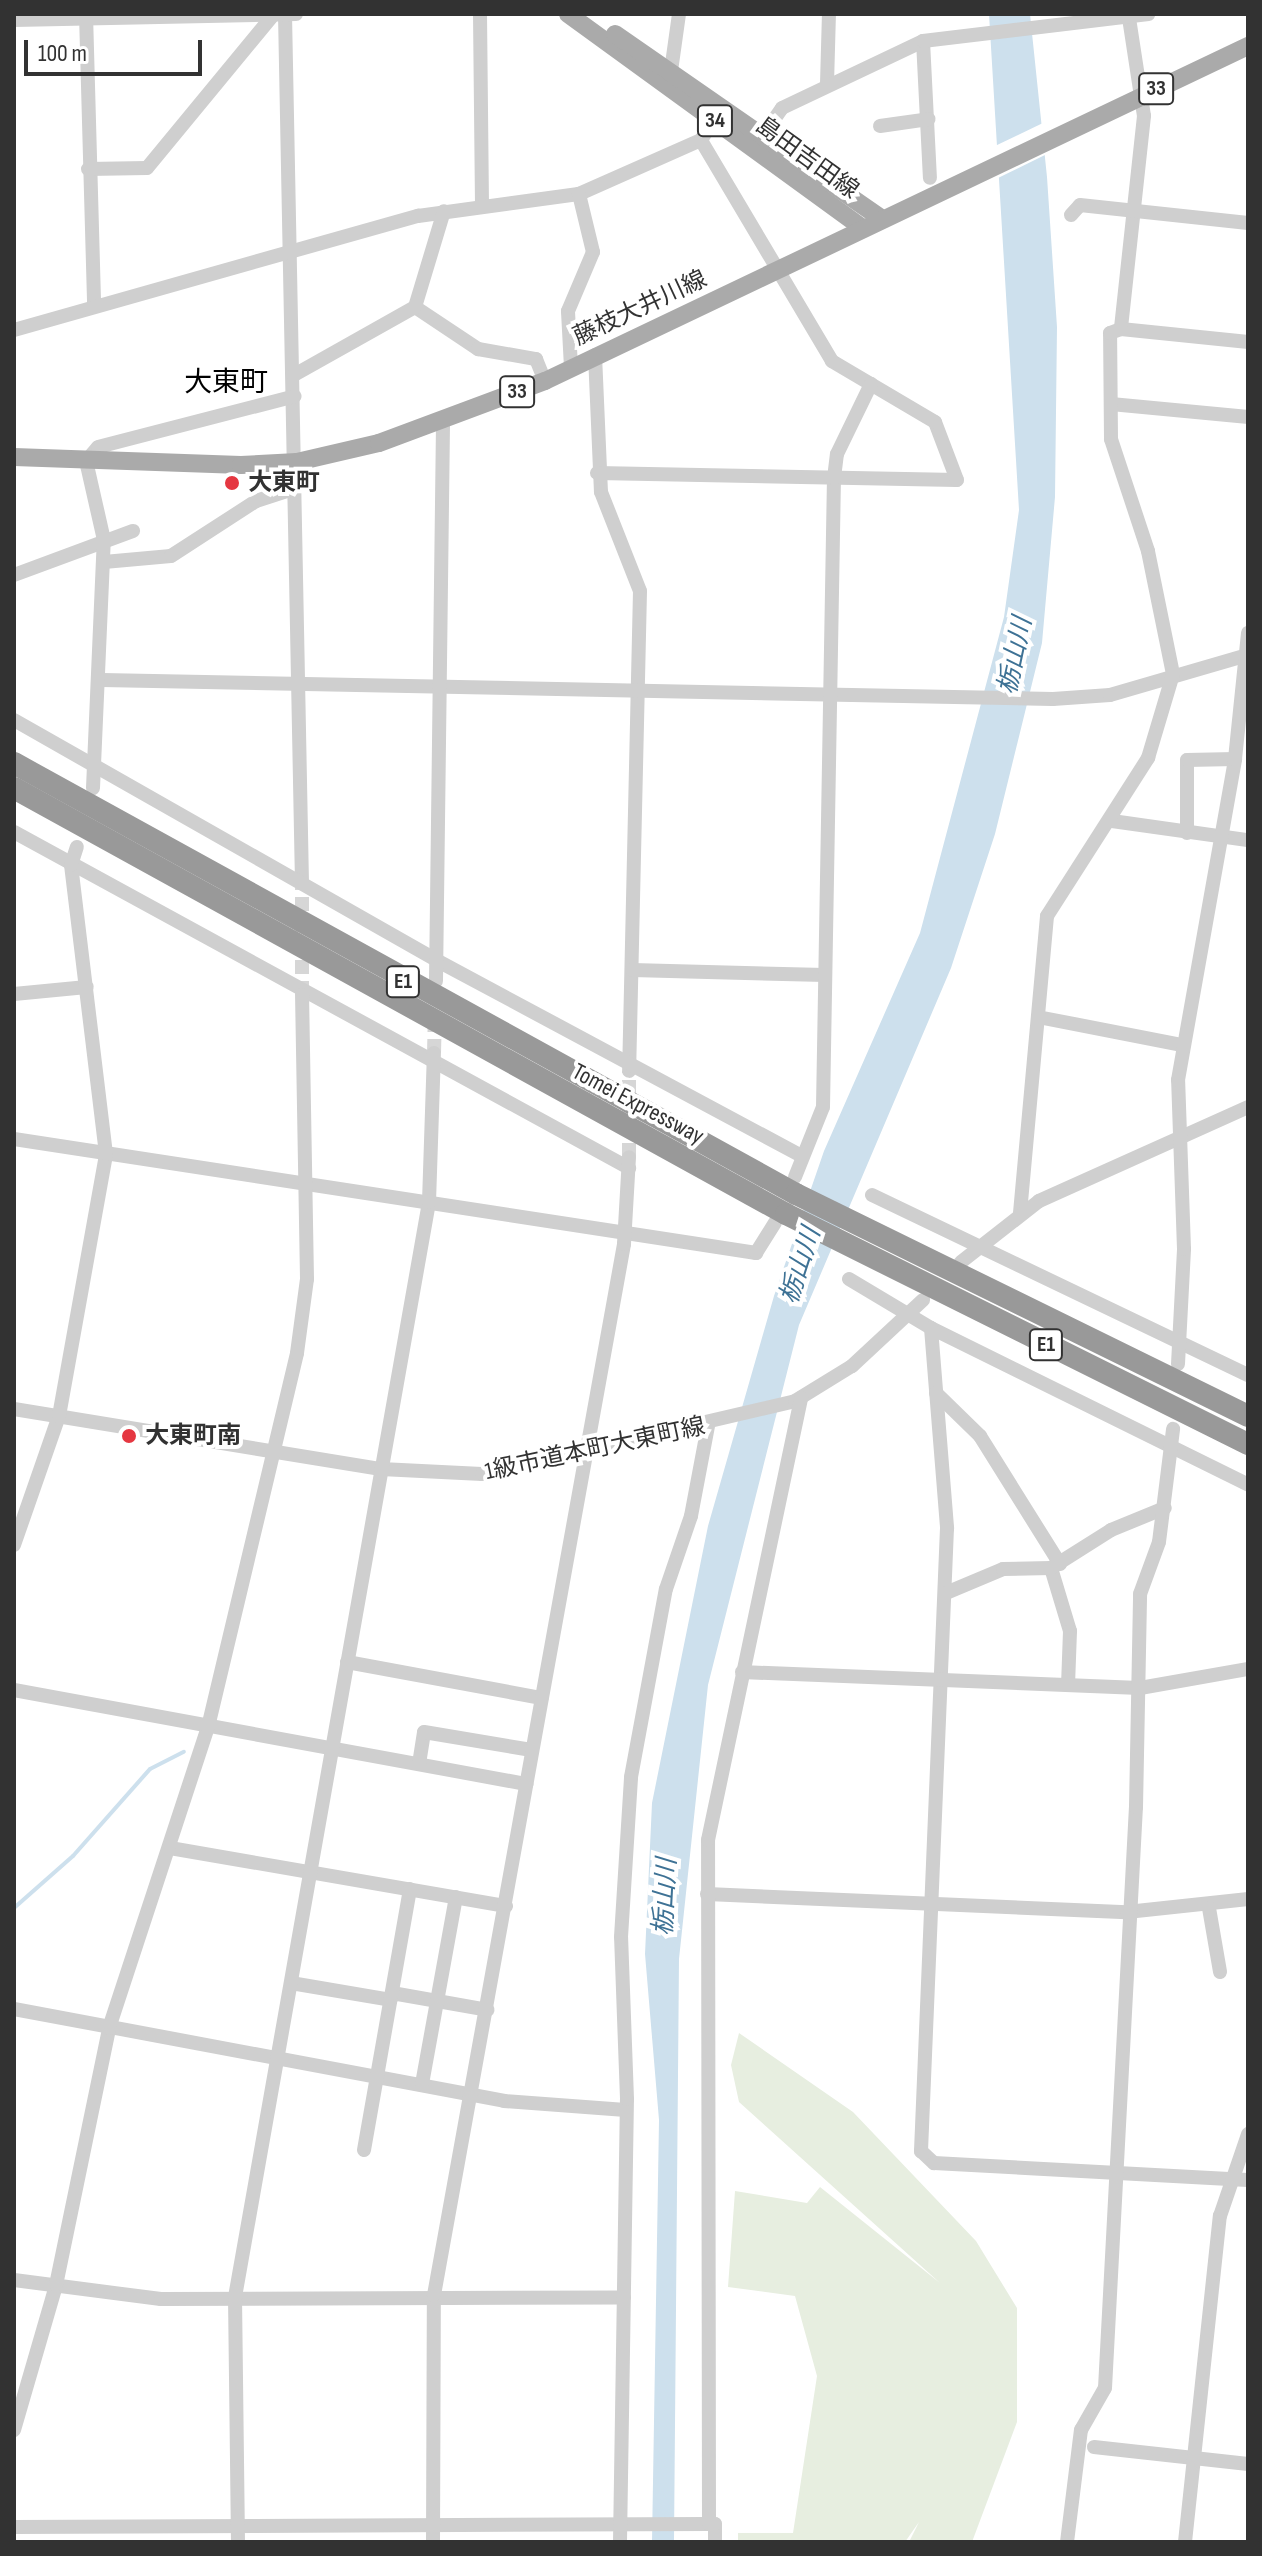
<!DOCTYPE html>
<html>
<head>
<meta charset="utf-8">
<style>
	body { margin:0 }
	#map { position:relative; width:1262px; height:2556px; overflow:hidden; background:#fff; font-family:"Sofia Sans Condensed","Noto Sans JP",sans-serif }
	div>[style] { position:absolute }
	.green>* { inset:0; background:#e7eee0 }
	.water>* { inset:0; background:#cde0ed }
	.pier>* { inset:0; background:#fff }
	.stream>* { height:4px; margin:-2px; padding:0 2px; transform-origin:2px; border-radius:2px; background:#cde0ed }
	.minor-tunnel>* { height:14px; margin-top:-7px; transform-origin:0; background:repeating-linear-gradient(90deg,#d6d6d6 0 14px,transparent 0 21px) }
	.minor>* { height:14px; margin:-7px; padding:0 7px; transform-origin:7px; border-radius:7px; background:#cfcfcf }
	.major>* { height:18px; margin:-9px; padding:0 9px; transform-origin:9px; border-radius:9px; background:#aaa }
	.highway>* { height:22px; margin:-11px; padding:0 11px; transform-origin:11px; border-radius:11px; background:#999 }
	.dots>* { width:22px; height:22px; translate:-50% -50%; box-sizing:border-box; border:4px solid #fff; border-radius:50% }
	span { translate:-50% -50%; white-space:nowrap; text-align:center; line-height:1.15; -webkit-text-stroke:8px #fff; paint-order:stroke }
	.shield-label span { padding:2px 6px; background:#fff; border:2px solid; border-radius:6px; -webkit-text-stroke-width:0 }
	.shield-label { font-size:22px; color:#323232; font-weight:700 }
	.street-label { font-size:24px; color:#323232 }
	.poi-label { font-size:24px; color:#323232; font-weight:700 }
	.left { translate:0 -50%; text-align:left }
	.water-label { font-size:26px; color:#3e7295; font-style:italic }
	.quarter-label { font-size:28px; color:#000 }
	.frame { position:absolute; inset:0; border:16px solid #323232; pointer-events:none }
	.scale { position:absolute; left:24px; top:40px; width:178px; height:36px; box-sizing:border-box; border:4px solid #323232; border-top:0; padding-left:10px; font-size:24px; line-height:28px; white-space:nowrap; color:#323232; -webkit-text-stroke:6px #fff; paint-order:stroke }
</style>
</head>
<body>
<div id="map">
	<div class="green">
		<div style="clip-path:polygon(739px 2033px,853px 2112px,976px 2241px,1017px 2308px,1017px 2422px,972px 2542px,909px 2542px,919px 2522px,905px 2542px,738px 2542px,738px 2533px,793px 2533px,817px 2376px,795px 2296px,728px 2287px,735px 2191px,807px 2203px,820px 2187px,940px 2283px,739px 2102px,731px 2065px)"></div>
	</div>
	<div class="water">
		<div style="clip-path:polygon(989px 14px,1030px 14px,1047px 177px,1057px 327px,1055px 497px,1042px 643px,995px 834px,951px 968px,799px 1325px,708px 1685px,679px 1959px,674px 2542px,652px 2542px,659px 2120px,645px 1954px,652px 1803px,708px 1526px,774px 1296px,824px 1151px,920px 933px,1004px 617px,1019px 510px)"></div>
	</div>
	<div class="pier">
		<div style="clip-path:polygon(1045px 122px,1049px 153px,998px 178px,995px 146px)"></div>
	</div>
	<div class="stream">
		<div style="left:14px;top:1908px;width:79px;rotate:-41.4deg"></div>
		<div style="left:73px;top:1856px;width:116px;rotate:-48.5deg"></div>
		<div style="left:150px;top:1769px;width:38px;rotate:-27deg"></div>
	</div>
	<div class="minor-tunnel">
		<div style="left:302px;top:995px;width:112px;rotate:-90deg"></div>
		<div style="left:434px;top:1053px;width:40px;rotate:-88.6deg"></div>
		<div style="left:629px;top:1157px;width:86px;rotate:-90deg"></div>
	</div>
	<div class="minor">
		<div style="left:86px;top:14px;width:290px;rotate:88.4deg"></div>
		<div style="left:285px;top:14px;width:869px;rotate:88.88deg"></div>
		<div style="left:480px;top:14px;width:193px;rotate:89.4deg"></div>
		<div style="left:1129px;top:18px;width:99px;rotate:81.3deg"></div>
		<div style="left:1144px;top:116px;width:214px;rotate:96.2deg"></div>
		<div style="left:1121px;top:329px;width:128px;rotate:5.8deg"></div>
		<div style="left:14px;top:20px;width:282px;rotate:-1.2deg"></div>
		<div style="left:923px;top:41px;width:137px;rotate:87.1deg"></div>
		<div style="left:671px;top:71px;width:58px;rotate:-82deg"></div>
		<div style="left:827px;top:84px;width:70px;rotate:-88.4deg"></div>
		<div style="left:880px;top:126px;width:49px;rotate:-8.1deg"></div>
		<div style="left:766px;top:131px;width:28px;rotate:-55deg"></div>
		<div style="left:782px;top:108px;width:156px;rotate:-25.4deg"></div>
		<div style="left:923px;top:41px;width:227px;rotate:-6.8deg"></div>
		<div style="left:88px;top:169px;width:59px;rotate:-1deg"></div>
		<div style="left:147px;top:168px;width:198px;rotate:-50.5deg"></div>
		<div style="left:1071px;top:215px;width:13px;rotate:-48deg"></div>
		<div style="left:1080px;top:205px;width:169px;rotate:6.1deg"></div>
		<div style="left:415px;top:307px;width:76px;rotate:33.7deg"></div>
		<div style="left:478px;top:349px;width:59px;rotate:9.8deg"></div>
		<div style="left:536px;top:359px;width:24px;rotate:68deg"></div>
		<div style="left:14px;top:330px;width:420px;rotate:-15.8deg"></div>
		<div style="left:418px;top:216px;width:162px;rotate:-7.8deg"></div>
		<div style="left:579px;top:194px;width:133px;rotate:-23.9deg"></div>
		<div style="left:701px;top:140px;width:24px;rotate:-57deg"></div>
		<div style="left:595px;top:355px;width:137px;rotate:87.5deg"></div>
		<div style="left:601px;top:492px;width:106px;rotate:68.5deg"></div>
		<div style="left:640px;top:591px;width:480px;rotate:91.3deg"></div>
		<div style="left:571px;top:367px;width:56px;rotate:-93.1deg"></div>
		<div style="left:568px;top:311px;width:64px;rotate:-67deg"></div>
		<div style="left:593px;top:252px;width:60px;rotate:-103.6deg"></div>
		<div style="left:294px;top:375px;width:139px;rotate:-29.3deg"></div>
		<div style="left:415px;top:307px;width:100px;rotate:-73.2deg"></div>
		<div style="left:1111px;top:404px;width:138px;rotate:5.4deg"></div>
		<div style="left:597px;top:473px;width:360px;rotate:1.1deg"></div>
		<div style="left:957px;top:480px;width:62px;rotate:-110.8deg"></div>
		<div style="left:935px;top:422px;width:120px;rotate:-149.4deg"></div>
		<div style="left:832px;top:361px;width:257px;rotate:-120.7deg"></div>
		<div style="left:104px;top:562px;width:67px;rotate:-5.1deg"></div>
		<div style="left:171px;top:556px;width:101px;rotate:-32.9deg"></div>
		<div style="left:256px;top:501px;width:42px;rotate:-18deg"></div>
		<div style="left:14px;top:575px;width:127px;rotate:-20.3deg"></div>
		<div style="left:102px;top:680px;width:951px;rotate:1.14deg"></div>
		<div style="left:1053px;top:699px;width:57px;rotate:-4deg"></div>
		<div style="left:1110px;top:695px;width:144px;rotate:-16.2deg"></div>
		<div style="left:14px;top:720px;width:485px;rotate:29.6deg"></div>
		<div style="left:436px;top:960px;width:412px;rotate:28.2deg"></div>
		<div style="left:93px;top:788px;width:248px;rotate:-87.5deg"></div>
		<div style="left:104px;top:540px;width:81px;rotate:-102.8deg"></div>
		<div style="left:86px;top:461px;width:18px;rotate:-49deg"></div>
		<div style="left:98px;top:447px;width:203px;rotate:-14.5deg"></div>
		<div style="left:1112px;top:821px;width:137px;rotate:8deg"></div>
		<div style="left:14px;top:832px;width:701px;rotate:28.65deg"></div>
		<div style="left:1187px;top:833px;width:73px;rotate:-90deg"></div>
		<div style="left:1187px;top:760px;width:48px;rotate:-1.2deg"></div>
		<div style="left:632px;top:970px;width:193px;rotate:1.5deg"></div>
		<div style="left:436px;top:981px;width:559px;rotate:-89.28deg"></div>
		<div style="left:14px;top:994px;width:73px;rotate:-5.5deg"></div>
		<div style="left:1038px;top:1017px;width:147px;rotate:11deg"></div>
		<div style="left:14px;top:1139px;width:751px;rotate:8.73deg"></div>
		<div style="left:756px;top:1253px;width:36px;rotate:-58deg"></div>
		<div style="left:795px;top:1177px;width:75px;rotate:-68.2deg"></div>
		<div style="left:823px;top:1107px;width:629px;rotate:-89deg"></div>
		<div style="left:834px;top:478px;width:24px;rotate:-83deg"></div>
		<div style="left:837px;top:454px;width:78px;rotate:-64.1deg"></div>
		<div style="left:872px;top:1195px;width:417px;rotate:25.6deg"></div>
		<div style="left:1020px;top:1213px;width:298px;rotate:-84.8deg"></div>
		<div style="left:1047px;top:916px;width:188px;rotate:-57.4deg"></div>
		<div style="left:1148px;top:758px;width:88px;rotate:-73.4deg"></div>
		<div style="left:1173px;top:674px;width:126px;rotate:-101.5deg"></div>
		<div style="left:1148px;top:551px;width:118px;rotate:-108.3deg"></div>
		<div style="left:1111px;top:439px;width:106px;rotate:-90.5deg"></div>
		<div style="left:1110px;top:333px;width:12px;rotate:-20deg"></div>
		<div style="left:961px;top:1262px;width:99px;rotate:-38deg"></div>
		<div style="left:1039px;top:1201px;width:229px;rotate:-24.2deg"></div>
		<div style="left:849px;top:1279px;width:96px;rotate:30.9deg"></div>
		<div style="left:931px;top:1328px;width:354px;rotate:26.3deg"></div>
		<div style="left:931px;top:1328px;width:201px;rotate:85.4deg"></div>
		<div style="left:947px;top:1528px;width:624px;rotate:92.39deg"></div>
		<div style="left:921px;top:2151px;width:18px;rotate:43deg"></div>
		<div style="left:934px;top:2163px;width:314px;rotate:3.1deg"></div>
		<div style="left:1178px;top:1364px;width:115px;rotate:-87deg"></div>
		<div style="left:1184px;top:1249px;width:169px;rotate:-92deg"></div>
		<div style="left:1178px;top:1080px;width:326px;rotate:-79.9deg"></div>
		<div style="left:1235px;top:759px;width:127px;rotate:-84.1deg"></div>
		<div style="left:936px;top:1393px;width:62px;rotate:44.3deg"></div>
		<div style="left:980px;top:1436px;width:151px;rotate:58deg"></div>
		<div style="left:14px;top:1409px;width:372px;rotate:9.3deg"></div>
		<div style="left:381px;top:1469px;width:101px;rotate:2.8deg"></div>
		<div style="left:482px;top:1474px;width:321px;rotate:-13.1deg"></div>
		<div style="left:795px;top:1401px;width:67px;rotate:-31.6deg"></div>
		<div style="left:852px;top:1366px;width:97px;rotate:-42.9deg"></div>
		<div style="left:14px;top:1545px;width:137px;rotate:-70.8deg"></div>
		<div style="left:59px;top:1416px;width:266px;rotate:-79.8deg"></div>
		<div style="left:106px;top:1154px;width:291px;rotate:-96.9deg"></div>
		<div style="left:71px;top:865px;width:19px;rotate:-72deg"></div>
		<div style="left:1051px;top:1568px;width:66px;rotate:73.2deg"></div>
		<div style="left:1070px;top:1631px;width:54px;rotate:92.1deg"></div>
		<div style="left:946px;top:1593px;width:62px;rotate:-22.8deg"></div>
		<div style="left:1003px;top:1569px;width:48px;rotate:-1.2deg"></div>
		<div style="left:1051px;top:1568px;width:71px;rotate:-32.3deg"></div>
		<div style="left:1111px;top:1530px;width:58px;rotate:-22.2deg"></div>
		<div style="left:347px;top:1662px;width:198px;rotate:10.5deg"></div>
		<div style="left:742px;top:1672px;width:398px;rotate:2.3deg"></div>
		<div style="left:1140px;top:1688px;width:110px;rotate:-10deg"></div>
		<div style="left:14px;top:1690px;width:521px;rotate:10.4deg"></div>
		<div style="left:419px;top:1764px;width:32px;rotate:-81deg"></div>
		<div style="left:424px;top:1732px;width:109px;rotate:9.5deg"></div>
		<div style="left:170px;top:1848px;width:341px;rotate:9.8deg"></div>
		<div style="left:707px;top:1894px;width:420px;rotate:2.5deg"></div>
		<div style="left:1127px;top:1912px;width:122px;rotate:-6.1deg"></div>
		<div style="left:1209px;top:1908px;width:65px;rotate:80.2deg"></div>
		<div style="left:291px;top:1983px;width:101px;rotate:9.6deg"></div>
		<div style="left:392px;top:1993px;width:97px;rotate:10deg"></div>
		<div style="left:14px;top:2009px;width:499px;rotate:10.6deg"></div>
		<div style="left:504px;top:2101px;width:122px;rotate:4.2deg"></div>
		<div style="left:422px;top:2084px;width:190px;rotate:-79.7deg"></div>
		<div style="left:364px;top:2150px;width:265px;rotate:-80deg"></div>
		<div style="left:14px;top:2280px;width:148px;rotate:7.4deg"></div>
		<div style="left:161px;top:2299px;width:463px;rotate:-0.2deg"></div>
		<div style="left:14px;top:2430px;width:151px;rotate:-73.8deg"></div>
		<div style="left:56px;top:2285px;width:262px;rotate:-78.3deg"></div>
		<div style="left:109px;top:2028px;width:317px;rotate:-71.8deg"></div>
		<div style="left:208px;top:1727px;width:384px;rotate:-76.6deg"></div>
		<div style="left:297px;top:1353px;width:75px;rotate:-82.3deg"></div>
		<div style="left:307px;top:1279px;width:284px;rotate:-91deg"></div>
		<div style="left:1094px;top:2447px;width:155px;rotate:6.3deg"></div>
		<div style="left:14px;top:2527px;width:695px;rotate:-0.25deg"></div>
		<div style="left:238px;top:2542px;width:245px;rotate:-90.7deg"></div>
		<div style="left:235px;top:2297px;width:1112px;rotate:-79.95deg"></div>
		<div style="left:429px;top:1202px;width:149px;rotate:-88.1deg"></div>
		<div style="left:433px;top:2542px;width:247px;rotate:-89.8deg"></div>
		<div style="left:434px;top:2295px;width:1068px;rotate:-79.75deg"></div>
		<div style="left:624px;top:1244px;width:87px;rotate:-86.7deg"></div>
		<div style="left:620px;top:2542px;width:443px;rotate:-89.1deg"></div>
		<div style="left:627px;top:2099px;width:162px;rotate:-92.1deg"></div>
		<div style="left:621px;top:1937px;width:160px;rotate:-86.4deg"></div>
		<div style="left:631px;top:1777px;width:191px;rotate:-79.5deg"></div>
		<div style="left:666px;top:1589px;width:77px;rotate:-71.1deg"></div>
		<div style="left:691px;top:1516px;width:92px;rotate:-79.3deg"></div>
		<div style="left:715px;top:2542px;width:18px;rotate:-90deg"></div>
		<div style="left:715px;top:2524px;width:6px;rotate:180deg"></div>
		<div style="left:709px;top:2524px;width:684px;rotate:-90.08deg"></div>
		<div style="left:708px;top:1840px;width:452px;rotate:-78.1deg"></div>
		<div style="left:1067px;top:2542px;width:113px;rotate:-82.9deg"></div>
		<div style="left:1081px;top:2430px;width:48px;rotate:-60.3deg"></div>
		<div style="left:1105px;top:2388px;width:582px;rotate:-86.95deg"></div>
		<div style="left:1136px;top:1807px;width:213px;rotate:-88.9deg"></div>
		<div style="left:1140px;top:1594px;width:55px;rotate:-69.9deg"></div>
		<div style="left:1159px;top:1542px;width:114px;rotate:-82.9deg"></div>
		<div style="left:1185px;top:2542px;width:328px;rotate:-83.9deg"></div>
		<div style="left:1220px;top:2216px;width:87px;rotate:-71.1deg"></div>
	</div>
	<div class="major">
		<div style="left:568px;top:14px;width:364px;rotate:36deg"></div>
		<div style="left:615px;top:34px;width:325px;rotate:34.7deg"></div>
		<div style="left:14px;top:457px;width:227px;rotate:2deg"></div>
		<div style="left:241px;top:465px;width:56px;rotate:-3.1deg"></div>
		<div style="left:297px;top:462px;width:84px;rotate:-13deg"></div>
		<div style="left:379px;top:443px;width:177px;rotate:-20.5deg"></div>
		<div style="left:545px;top:381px;width:779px;rotate:-25.48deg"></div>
	</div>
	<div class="highway">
		<div style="left:14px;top:763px;width:893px;rotate:28.86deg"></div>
		<div style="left:796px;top:1194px;width:504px;rotate:26.16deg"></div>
		<div style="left:14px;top:788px;width:882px;rotate:28.89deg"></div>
		<div style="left:786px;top:1214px;width:516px;rotate:26.47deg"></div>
	</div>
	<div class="dots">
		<div style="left:232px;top:483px;background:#e53741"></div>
		<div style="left:129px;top:1436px;background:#e53741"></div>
	</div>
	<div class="shield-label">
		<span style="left:1156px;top:89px">33</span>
		<span style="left:715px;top:121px">34</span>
		<span style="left:517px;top:392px">33</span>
		<span style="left:403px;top:982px">E1</span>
		<span style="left:1046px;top:1345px">E1</span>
	</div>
	<div class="street-label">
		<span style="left:807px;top:158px;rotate:36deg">島田吉田線</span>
		<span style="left:640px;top:308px;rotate:-25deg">藤枝大井川線</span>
		<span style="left:638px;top:1104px;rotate:28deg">Tomei Expressway</span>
		<span style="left:595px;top:1449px;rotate:-12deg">1級市道本町大東町線</span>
	</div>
	<div class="poi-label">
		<span class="left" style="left:248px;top:483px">大東町</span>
		<span class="left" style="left:145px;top:1436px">大東町南</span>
	</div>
	<div class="water-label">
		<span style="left:1016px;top:656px;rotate:-78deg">栃山川</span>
		<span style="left:801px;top:1266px;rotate:-72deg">栃山川</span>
		<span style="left:666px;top:1897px;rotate:-87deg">栃山川</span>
	</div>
	<div class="quarter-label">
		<span style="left:226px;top:383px">大東町</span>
	</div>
	<div class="frame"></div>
	<div class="scale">100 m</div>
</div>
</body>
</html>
